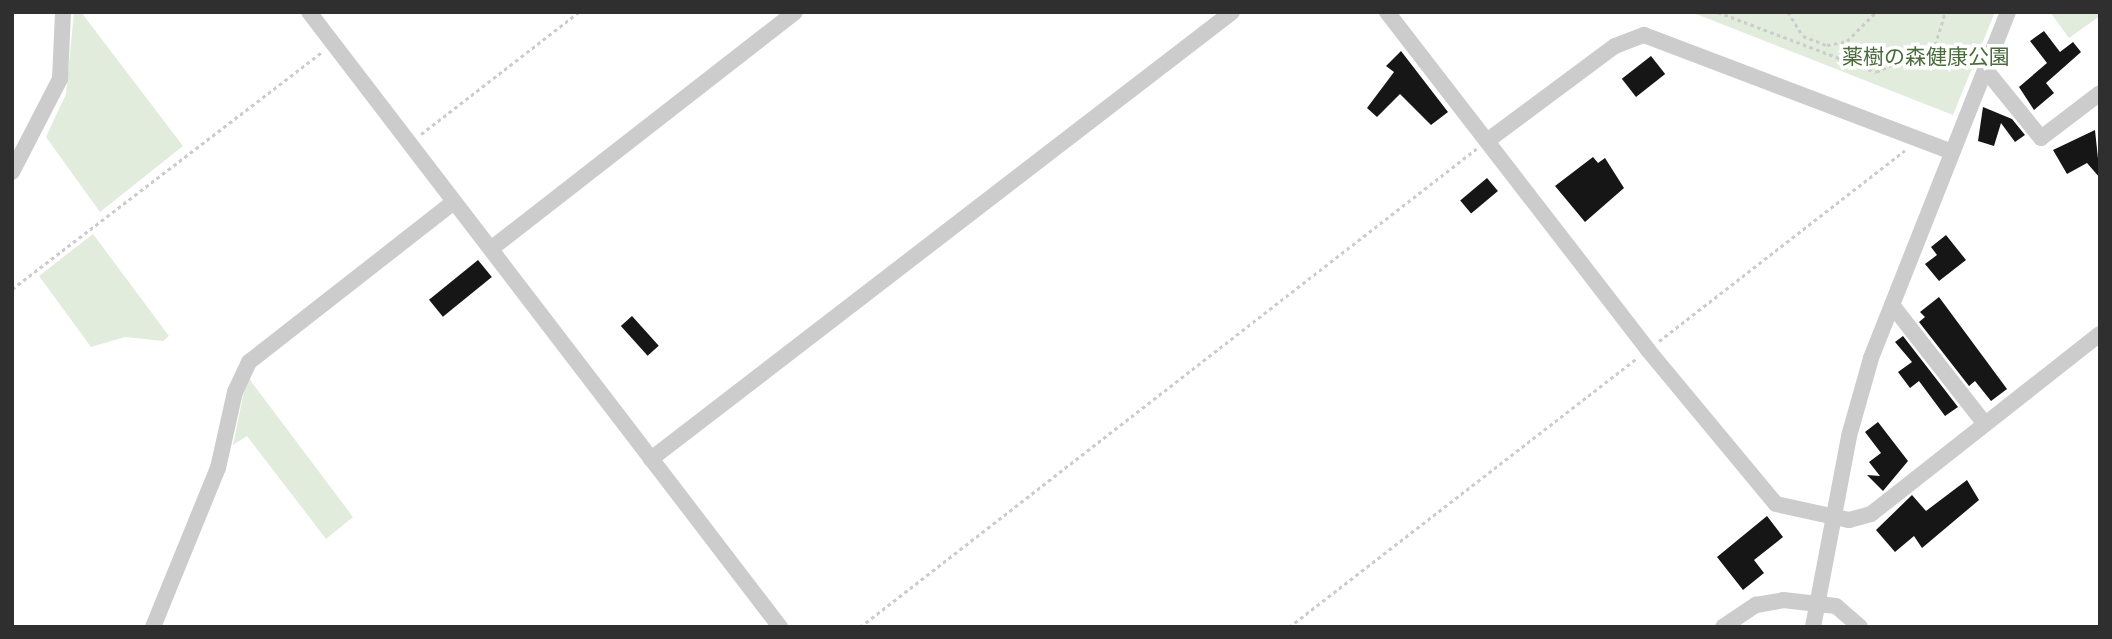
<!DOCTYPE html>
<html>
<head>
<meta charset="utf-8">
<style>
	body { margin:0 }
	#map { position:relative; width:2112px; height:639px; overflow:hidden; background:#fff; font-family:"Fira Sans Condensed","Noto Sans JP",sans-serif }
	div>[style] { position:absolute }
	.green>* { inset:0; background:#e2ecdc }
	.building>* { inset:0; background:#161616; transform-origin:0 0 }
	.path>* { height:2.5px; margin-top:-1.25px; transform-origin:0; background:repeating-linear-gradient(90deg,#ccc 0 3.5px,transparent 0 7px) }
	.minor>* { height:16px; margin:-8px; padding:0 8px; transform-origin:8px; border-radius:8px; background:#ccc }
	span { translate:-50% -50%; white-space:nowrap; text-align:center; line-height:1.15; -webkit-text-stroke:7px #fff; paint-order:stroke }
	.park-label { font-size:21px; color:#496b3b }
	.frame { position:absolute; inset:0; border:14px solid #2f2f2f; pointer-events:none }
</style>
</head>
<body>
<div id="map">
	<div class="green">
		<div style="clip-path:polygon(74px 12px,81px 12px,183px 146px,100px 212px,46px 137px,66px 94px)"></div>
		<div style="clip-path:polygon(1691px 12px,1995px 12px,1953px 115px)"></div>
		<div style="clip-path:polygon(2050px 12px,2100px 12px,2100px 16px,2069px 38px)"></div>
		<div style="clip-path:polygon(93px 234px,169px 336px,163px 341px,125px 337px,91px 347px,39px 276px)"></div>
		<div style="clip-path:polygon(247px 376px,353px 517px,326px 539px,247px 436px,233px 445px)"></div>
	</div>
	<div class="building">
		<div style="clip-path:polygon(2044px 31px,2060px 52px,2073px 42px,2081px 52px,2046px 83px,2054px 93px,2034px 110px,2019px 87px,2047px 63px,2030px 41px)"></div>
		<div style="clip-path:polygon(1401px 51px,1448px 112px,1431px 125px,1400px 94px,1377px 117px,1367px 108px,1394px 72px,1386px 66px)"></div>
		<div style="left:1651px;top:56px;width:23px;height:37px;rotate:52deg"></div>
		<div style="clip-path:polygon(1983px 107px,2012px 119px,2025px 135px,2015px 142px,2001px 123px,1994px 146px,1978px 141px)"></div>
		<div style="clip-path:polygon(2095px 130px,2100px 178px,2087px 163px,2067px 174px,2053px 150px)"></div>
		<div style="clip-path:polygon(1593px 157px,1598px 163px,1605px 158px,1624px 188px,1585px 222px,1555px 186px)"></div>
		<div style="left:1487px;top:178px;width:17px;height:35px;rotate:50deg"></div>
		<div style="clip-path:polygon(1946px 235px,1966px 260px,1939px 281px,1925px 264px,1937px 255px,1931px 247px)"></div>
		<div style="left:478px;top:260px;width:22px;height:63px;rotate:51deg"></div>
		<div style="clip-path:polygon(1939px 297px,2007px 389px,1991px 401px,1975px 381px,1969px 386px,1919px 322px,1925px 317px,1920px 312px)"></div>
		<div style="left:632px;top:316px;width:40px;height:15px;rotate:48deg"></div>
		<div style="clip-path:polygon(1903px 336px,1958px 407px,1945px 416px,1919px 381px,1910px 388px,1898px 372px,1912px 362px,1895px 342px)"></div>
		<div style="clip-path:polygon(1878px 422px,1908px 461px,1883px 491px,1867px 475px,1880px 476px,1869px 462px,1881px 453px,1865px 432px)"></div>
		<div style="clip-path:polygon(1967px 480px,1979px 500px,1922px 548px,1914px 536px,1895px 552px,1876px 530px,1912px 495px,1926px 511px)"></div>
		<div style="clip-path:polygon(1767px 516px,1783px 537px,1754px 560px,1764px 573px,1743px 590px,1717px 557px)"></div>
	</div>
	<div class="path">
		<div style="left:1718px;top:12px;width:169px;rotate:20.8deg"></div>
		<div style="left:1876px;top:72px;width:65px;rotate:-24.6deg"></div>
		<div style="left:1935px;top:45px;width:34px;rotate:-73deg"></div>
		<div style="left:1788px;top:12px;width:28px;rotate:58deg"></div>
		<div style="left:1803px;top:36px;width:26px;rotate:21deg"></div>
		<div style="left:1827px;top:45px;width:20px;rotate:-11deg"></div>
		<div style="left:1847px;top:41px;width:41px;rotate:-45deg"></div>
		<div style="left:421px;top:134px;width:200px;rotate:-37.7deg"></div>
		<div style="left:12px;top:289px;width:389px;rotate:-37.4deg"></div>
		<div style="left:1659px;top:341px;width:311px;rotate:-37.8deg"></div>
		<div style="left:860px;top:627px;width:780px;rotate:-37.81deg"></div>
		<div style="left:1289px;top:627px;width:440px;rotate:-37.7deg"></div>
	</div>
	<div class="minor">
		<div style="left:309px;top:12px;width:775px;rotate:52.55deg"></div>
		<div style="left:1387px;top:12px;width:427px;rotate:52.3deg"></div>
		<div style="left:1648px;top:350px;width:200px;rotate:50.3deg"></div>
		<div style="left:1776px;top:504px;width:75px;rotate:12.4deg"></div>
		<div style="left:1849px;top:520px;width:23px;rotate:-15deg"></div>
		<div style="left:1871px;top:514px;width:291px;rotate:-38.2deg"></div>
		<div style="left:1985px;top:69px;width:89px;rotate:50.9deg"></div>
		<div style="left:2041px;top:138px;width:74px;rotate:-37.3deg"></div>
		<div style="left:1487px;top:141px;width:159px;rotate:-36.6deg"></div>
		<div style="left:1615px;top:46px;width:31px;rotate:-21deg"></div>
		<div style="left:1644px;top:35px;width:329px;rotate:20.8deg"></div>
		<div style="left:12px;top:172px;width:105px;rotate:-62.7deg"></div>
		<div style="left:60px;top:79px;width:67px;rotate:-87.4deg"></div>
		<div style="left:492px;top:248px;width:384px;rotate:-37.9deg"></div>
		<div style="left:1892px;top:305px;width:151px;rotate:52deg"></div>
		<div style="left:651px;top:459px;width:733px;rotate:-37.57deg"></div>
		<div style="left:153px;top:627px;width:172px;rotate:-67.8deg"></div>
		<div style="left:218px;top:468px;width:78px;rotate:-77.4deg"></div>
		<div style="left:235px;top:392px;width:33px;rotate:-65deg"></div>
		<div style="left:249px;top:362px;width:260px;rotate:-38deg"></div>
		<div style="left:1723px;top:627px;width:40px;rotate:-34deg"></div>
		<div style="left:1756px;top:605px;width:27px;rotate:-10deg"></div>
		<div style="left:1783px;top:600px;width:53px;rotate:6.5deg"></div>
		<div style="left:1836px;top:606px;width:32px;rotate:41deg"></div>
		<div style="left:1813px;top:627px;width:194px;rotate:-79.3deg"></div>
		<div style="left:1849px;top:436px;width:81px;rotate:-74.2deg"></div>
		<div style="left:1871px;top:358px;width:372px;rotate:-68.4deg"></div>
	</div>
	<div class="park-label">
		<span style="left:1926px;top:57px">薬樹の森健康公園</span>
	</div>
	<div class="frame"></div>
</div>
</body>
</html>
